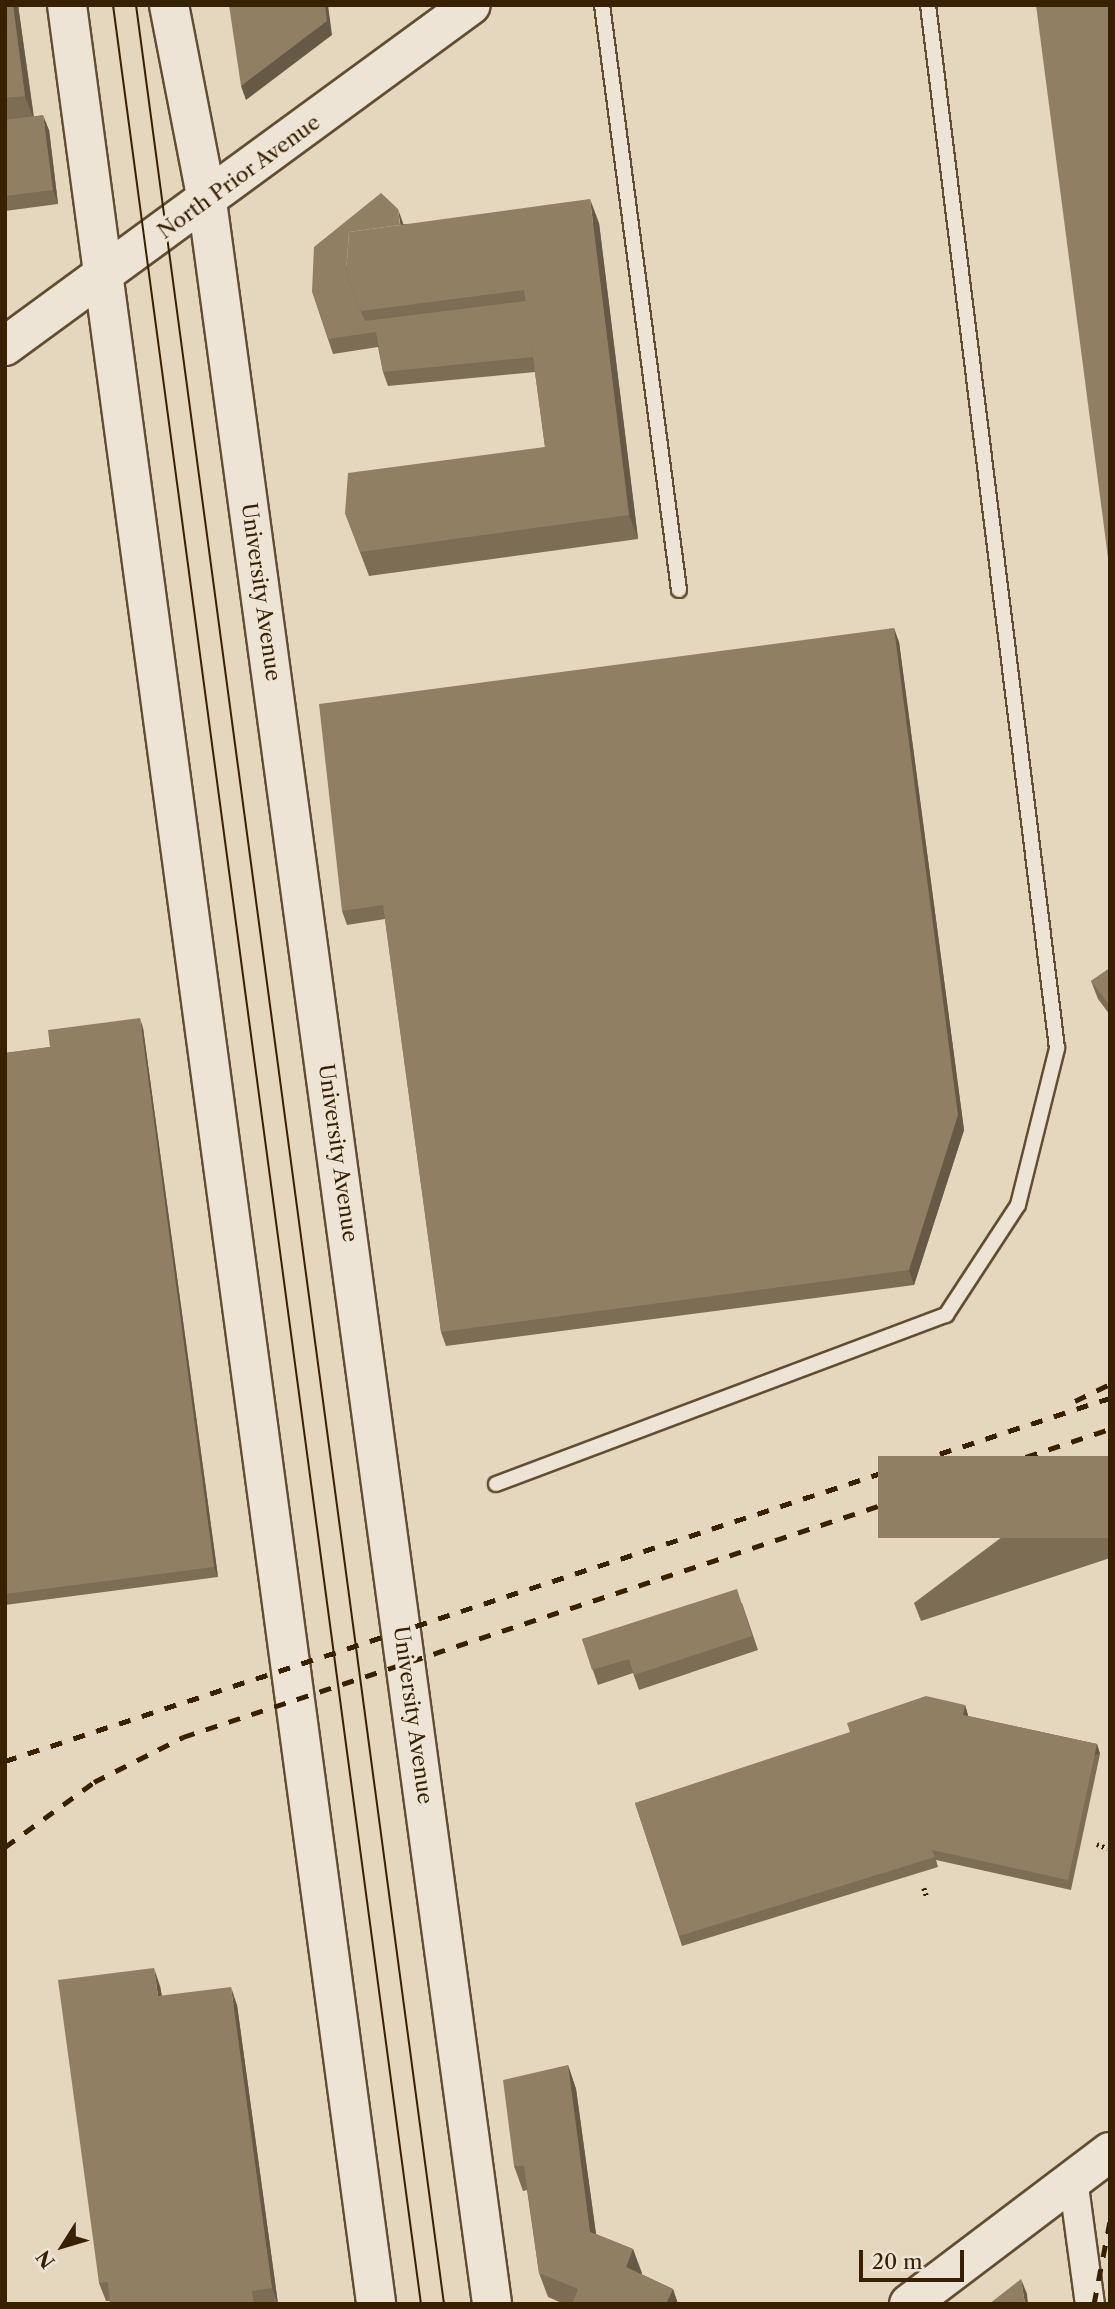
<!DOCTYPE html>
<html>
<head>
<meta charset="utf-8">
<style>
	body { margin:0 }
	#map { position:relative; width:1115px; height:2309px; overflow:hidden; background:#e5d6be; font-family:"Libre Caslon Text",serif }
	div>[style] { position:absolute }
	.path>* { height:4.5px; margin-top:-2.25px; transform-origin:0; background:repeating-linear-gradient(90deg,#372100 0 2px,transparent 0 5.5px) }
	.roads { filter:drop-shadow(2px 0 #624e30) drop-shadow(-2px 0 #624e30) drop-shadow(0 2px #624e30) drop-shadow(0 -2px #624e30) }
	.lane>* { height:14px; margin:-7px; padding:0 7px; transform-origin:7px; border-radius:7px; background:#eee4d5 }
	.street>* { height:28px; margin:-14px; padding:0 14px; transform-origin:14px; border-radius:14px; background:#eee4d5 }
	.secondary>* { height:38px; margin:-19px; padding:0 19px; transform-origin:19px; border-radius:19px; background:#eee4d5 }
	.tram>* { height:2px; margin:-1px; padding:0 1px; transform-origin:1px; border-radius:1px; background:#372100 }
	.rail>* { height:5px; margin-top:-2.5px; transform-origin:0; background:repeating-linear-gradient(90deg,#372100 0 12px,transparent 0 24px) }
	.wall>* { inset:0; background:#7d6d55 }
	.shaded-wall>* { inset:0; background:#665945; transform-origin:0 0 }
	.building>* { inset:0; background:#917f63; transform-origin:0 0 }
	span { translate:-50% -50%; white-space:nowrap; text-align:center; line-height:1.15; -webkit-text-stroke:7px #eee4d5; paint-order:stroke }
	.street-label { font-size:21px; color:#372100 }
	.frame { position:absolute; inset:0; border:7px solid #372100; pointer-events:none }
	.north { position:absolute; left:28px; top:2211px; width:70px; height:70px; -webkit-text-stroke:5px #eee4d5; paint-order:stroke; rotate:233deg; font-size:19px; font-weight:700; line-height:28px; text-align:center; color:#372100 }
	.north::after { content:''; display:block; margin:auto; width:24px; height:32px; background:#372100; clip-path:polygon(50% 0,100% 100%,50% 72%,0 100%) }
	.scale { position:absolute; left:859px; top:2250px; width:105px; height:32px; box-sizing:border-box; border:4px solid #372100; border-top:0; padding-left:9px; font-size:21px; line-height:24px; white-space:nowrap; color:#372100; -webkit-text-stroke:5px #eee4d5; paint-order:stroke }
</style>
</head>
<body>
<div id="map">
	<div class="path">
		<div style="left:1097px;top:1844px;width:11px;rotate:22deg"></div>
		<div style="left:924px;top:1888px;width:9px;rotate:72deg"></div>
	</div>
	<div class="roads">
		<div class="lane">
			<div style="left:602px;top:5px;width:590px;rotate:82.5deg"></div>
			<div style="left:496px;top:1484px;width:481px;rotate:-20.6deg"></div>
			<div style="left:946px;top:1315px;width:131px;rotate:-56.8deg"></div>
			<div style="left:1018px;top:1205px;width:162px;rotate:-76deg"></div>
			<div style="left:1057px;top:1048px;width:1051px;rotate:-97.05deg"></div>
		</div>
		<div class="street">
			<div style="left:1073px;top:2179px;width:126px;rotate:82.3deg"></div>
		</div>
		<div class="secondary">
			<div style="left:67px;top:5px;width:2320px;rotate:82.34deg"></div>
			<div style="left:169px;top:5px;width:200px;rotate:79deg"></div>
			<div style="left:207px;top:201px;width:2122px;rotate:82.28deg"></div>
			<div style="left:5px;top:346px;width:577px;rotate:-36.2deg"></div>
			<div style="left:909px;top:2304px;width:252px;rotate:-37.1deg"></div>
		</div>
	</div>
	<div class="tram">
		<div style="left:113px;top:5px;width:2320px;rotate:82.37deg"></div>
		<div style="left:136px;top:5px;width:2320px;rotate:82.37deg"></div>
	</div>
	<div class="rail">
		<div style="left:1075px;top:1401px;width:39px;rotate:-26deg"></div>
		<div style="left:5px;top:1761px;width:1163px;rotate:-18.19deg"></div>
		<div style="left:5px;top:1847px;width:110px;rotate:-36.1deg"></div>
		<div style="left:94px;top:1782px;width:100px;rotate:-26.8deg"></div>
		<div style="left:183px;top:1737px;width:977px;rotate:-18.38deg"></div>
		<div style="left:1094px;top:2304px;width:85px;rotate:-79.1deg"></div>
	</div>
	<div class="wall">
		<div style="clip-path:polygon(5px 5px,18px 5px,34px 117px,49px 130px,58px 204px,5px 211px)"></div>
		<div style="clip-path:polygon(599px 223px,638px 539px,369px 576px,345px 513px,545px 447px,535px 372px,388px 386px,383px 372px,378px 347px,333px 354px,312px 291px,403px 224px)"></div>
		<div style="clip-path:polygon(899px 642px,964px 1130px,914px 1285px,446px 1346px,441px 1332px,385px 919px,347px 925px,342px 911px)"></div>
		<div style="clip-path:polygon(1110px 968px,1110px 1015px,1098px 999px,1091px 981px)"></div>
		<div style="clip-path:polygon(143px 1028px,218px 1577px,5px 1605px,5px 1053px,50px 1047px)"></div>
		<div style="clip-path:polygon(1110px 1456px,1110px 1558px,921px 1621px,914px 1603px)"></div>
		<div style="clip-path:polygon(742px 1603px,758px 1650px,639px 1690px,633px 1673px,598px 1685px,582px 1639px)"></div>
		<div style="clip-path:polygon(965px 1705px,968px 1716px,1097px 1744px,1100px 1754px,1071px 1890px,936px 1860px,938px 1867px,682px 1946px,635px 1803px)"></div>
		<div style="clip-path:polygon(160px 1986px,162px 1996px,237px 2005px,278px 2304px,110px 2304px,110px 2301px,106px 2301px,99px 2283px)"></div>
		<div style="clip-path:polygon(568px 2065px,576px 2089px,596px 2234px,633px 2249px,641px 2274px,673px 2289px,678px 2304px,564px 2304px,548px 2297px,539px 2273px,527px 2190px,523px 2191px,514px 2166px)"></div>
	</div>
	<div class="shaded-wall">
		<div style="clip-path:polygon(13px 5px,18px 5px,34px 120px,25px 96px)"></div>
		<div style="clip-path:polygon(325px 5px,328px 5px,332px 35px,246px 100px,241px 86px)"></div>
		<div style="clip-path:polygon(43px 115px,49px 130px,58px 204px,53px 190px)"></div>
		<div style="clip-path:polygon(590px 199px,599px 223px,638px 539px,629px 515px)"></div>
		<div style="clip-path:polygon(398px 209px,403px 223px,407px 249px,402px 235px)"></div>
		<div style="clip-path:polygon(894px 628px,899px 642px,964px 1130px,914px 1285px,909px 1270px)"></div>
		<div style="clip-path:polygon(140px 1018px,143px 1028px,218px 1577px,214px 1567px)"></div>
		<div style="clip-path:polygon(965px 1705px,968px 1715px,966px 1724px,963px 1715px)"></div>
		<div style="left:1097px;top:1744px;width:10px;height:139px;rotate:73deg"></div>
		<div style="clip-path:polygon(154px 1968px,160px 1986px,165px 2015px,158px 1996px)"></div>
		<div style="clip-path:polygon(231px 1987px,237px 2005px,278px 2304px,272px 2288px)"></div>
		<div style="clip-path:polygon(568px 2065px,576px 2089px,599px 2256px,590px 2232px)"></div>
		<div style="clip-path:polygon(633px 2249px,642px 2273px,635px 2291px,626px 2267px)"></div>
		<div style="clip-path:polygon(1021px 2279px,1027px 2294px,1028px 2304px,1025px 2304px)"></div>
		<div style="clip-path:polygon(673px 2289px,678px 2304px,666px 2304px)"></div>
	</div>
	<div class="building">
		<div style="clip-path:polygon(5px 5px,13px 5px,25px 96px,5px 98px)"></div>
		<div style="clip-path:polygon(229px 5px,325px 5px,327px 21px,241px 86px)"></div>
		<div style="clip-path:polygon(1036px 5px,1110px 5px,1110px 573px)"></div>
		<div style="clip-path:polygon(43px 115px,53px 190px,5px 196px,5px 120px)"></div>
		<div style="clip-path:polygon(381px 193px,398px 209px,400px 225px,349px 232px,346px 274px,365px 321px,526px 301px,533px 357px,383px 372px,376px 332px,328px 339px,312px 291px,314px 247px)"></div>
		<div style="clip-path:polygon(590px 199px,629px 515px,360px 552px,345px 513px,348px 473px,545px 447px,524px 290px,361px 311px,346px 274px,349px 232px)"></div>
		<div style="clip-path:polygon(894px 628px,958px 1115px,909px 1270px,441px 1332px,383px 905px,342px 911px,319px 704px)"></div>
		<div style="clip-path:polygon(1110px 968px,1110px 1006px,1091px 981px)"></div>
		<div style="clip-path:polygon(140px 1018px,214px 1567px,5px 1594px,5px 1053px,50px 1047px,48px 1030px)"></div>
		<div style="left:1110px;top:1456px;width:82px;height:232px;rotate:90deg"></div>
		<div style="clip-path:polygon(737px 1589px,752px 1636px,634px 1675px,629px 1659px,592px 1670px,582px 1639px)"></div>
		<div style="clip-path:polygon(926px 1696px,965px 1705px,963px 1715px,1097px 1744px,1068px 1880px,932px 1850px,935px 1857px,679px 1936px,635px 1803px,850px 1732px,847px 1723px)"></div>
		<div style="clip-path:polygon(154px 1968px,158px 1996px,231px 1987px,272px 2288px,252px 2291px,254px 2304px,110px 2304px,108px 2282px,99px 2283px,58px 1980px)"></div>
		<div style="clip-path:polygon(568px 2065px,590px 2232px,633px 2249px,626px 2267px,673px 2289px,666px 2304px,572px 2304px,578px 2289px,539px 2273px,524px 2166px,514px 2166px,503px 2080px)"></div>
		<div style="clip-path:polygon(1021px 2279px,1025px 2304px,989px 2304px)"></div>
	</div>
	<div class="street-label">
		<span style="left:239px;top:177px;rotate:-36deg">North Prior Avenue</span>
		<span style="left:261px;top:592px;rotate:82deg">University Avenue</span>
		<span style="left:338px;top:1153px;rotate:82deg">University Avenue</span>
		<span style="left:413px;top:1715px;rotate:82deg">University Avenue</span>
	</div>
	<div class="frame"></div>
	<div class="north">N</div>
	<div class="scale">20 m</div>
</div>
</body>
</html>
